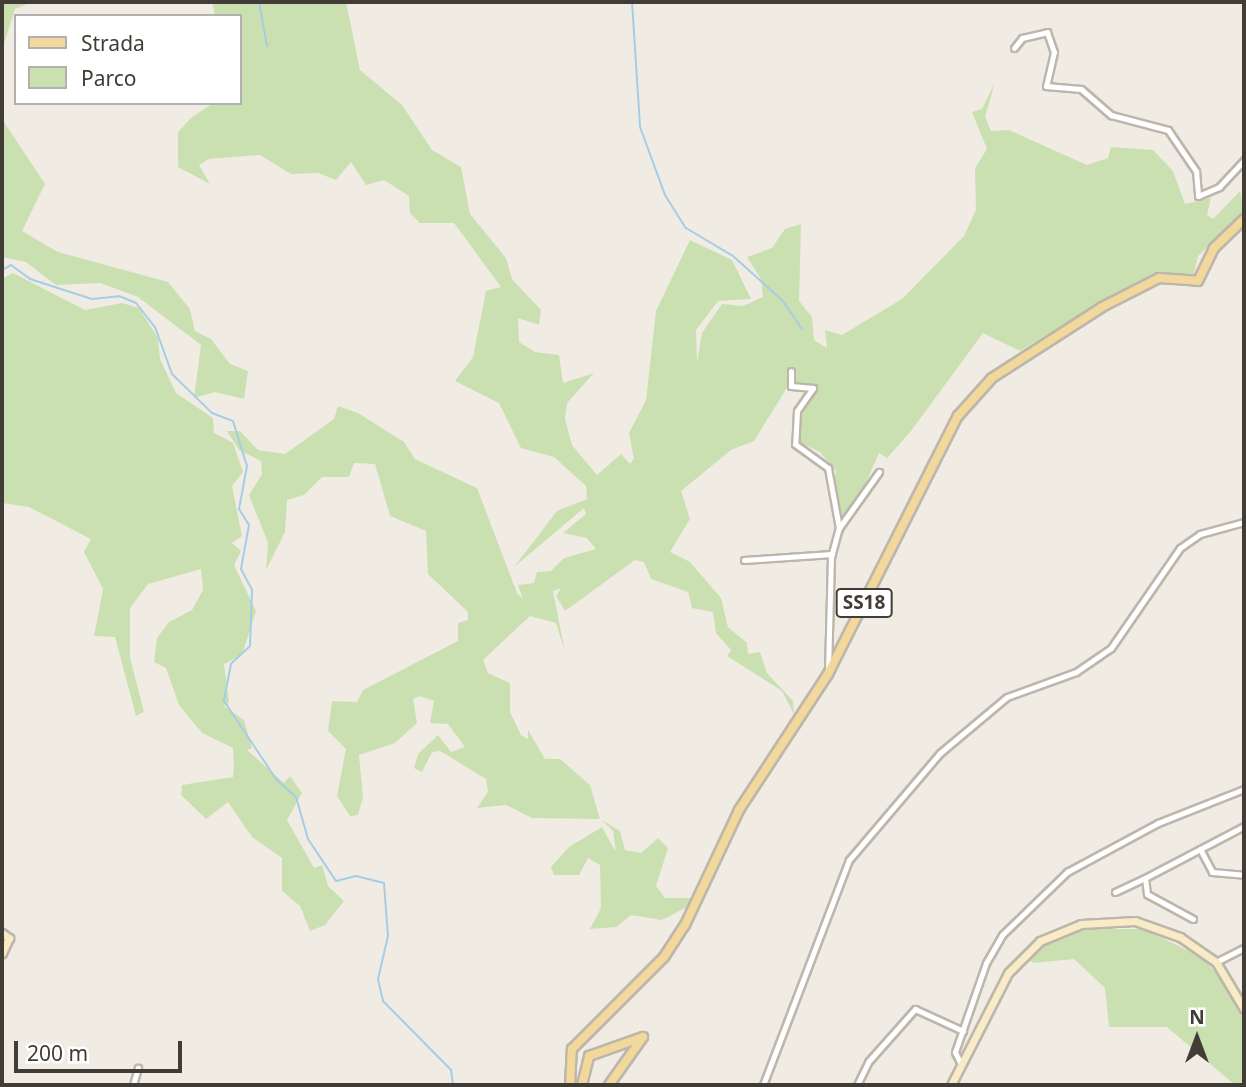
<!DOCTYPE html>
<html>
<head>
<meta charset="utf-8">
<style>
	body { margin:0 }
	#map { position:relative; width:1246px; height:1087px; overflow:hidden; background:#f0ece4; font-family:"Noto Sans",sans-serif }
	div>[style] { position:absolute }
	.green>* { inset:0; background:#cbe0b1 }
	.stream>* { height:2px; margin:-1px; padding:0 1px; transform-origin:1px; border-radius:1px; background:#a6cde6 }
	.roads { filter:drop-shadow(2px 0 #bdb6ab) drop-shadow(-2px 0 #bdb6ab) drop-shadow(0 2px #bdb6ab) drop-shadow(0 -2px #bdb6ab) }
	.street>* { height:5px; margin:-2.5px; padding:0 2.5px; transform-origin:2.5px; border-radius:2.5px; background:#fff }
	.secondary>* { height:7px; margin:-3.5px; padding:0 3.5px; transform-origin:3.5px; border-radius:3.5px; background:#f8ebc6 }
	.primary>* { height:8px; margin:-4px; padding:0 4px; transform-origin:4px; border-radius:4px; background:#f2d89b }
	span { translate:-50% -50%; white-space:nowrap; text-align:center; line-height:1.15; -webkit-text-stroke:6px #fff; paint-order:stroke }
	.shield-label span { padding:2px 5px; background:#fff; border:2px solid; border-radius:5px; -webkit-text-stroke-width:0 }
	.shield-label { font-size:19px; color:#413c35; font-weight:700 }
	.frame { position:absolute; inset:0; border:4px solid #413c35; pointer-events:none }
	.legend { position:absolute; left:14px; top:14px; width:228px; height:91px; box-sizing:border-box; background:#fff; border:2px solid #b3b1ae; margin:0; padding:9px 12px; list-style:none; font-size:21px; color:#413c35 }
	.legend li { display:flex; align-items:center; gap:14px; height:35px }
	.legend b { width:35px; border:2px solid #b3b1ae }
	.north { position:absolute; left:1162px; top:1003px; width:70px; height:70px; -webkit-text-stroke:5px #fff; paint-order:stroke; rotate:0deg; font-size:19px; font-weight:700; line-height:28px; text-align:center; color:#413c35 }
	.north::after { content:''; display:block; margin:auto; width:24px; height:32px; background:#413c35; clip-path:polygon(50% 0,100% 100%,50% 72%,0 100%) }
	.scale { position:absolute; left:14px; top:1041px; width:168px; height:32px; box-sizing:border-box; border:4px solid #413c35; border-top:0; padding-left:9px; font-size:21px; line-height:24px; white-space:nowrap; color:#413c35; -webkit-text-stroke:5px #fff; paint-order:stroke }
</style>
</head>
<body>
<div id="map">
	<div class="green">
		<div style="clip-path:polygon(2px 2px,32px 2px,15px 9px,2px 50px)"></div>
		<div style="clip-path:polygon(212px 2px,346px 2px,360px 70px,402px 105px,432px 150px,461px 167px,470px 214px,506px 258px,512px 279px,541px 310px,539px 325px,518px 318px,519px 342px,535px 352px,559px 355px,563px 383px,594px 373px,567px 403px,565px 419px,572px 445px,597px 475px,621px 454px,630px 464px,634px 459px,629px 433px,646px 400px,656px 311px,690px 240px,732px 260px,751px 299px,718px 301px,696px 330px,697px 363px,702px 333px,722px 304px,743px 306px,763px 297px,761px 279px,747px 257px,772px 248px,785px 229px,801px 224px,799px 301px,812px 317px,814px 340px,827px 348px,825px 330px,842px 335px,902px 299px,964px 236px,976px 210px,975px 168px,987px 149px,972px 112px,982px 109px,995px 82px,985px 117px,991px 131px,1009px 130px,1087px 165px,1108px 158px,1111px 147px,1153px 150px,1173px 171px,1185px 204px,1211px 198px,1207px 215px,1213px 219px,1240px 191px,1244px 211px,1198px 256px,1192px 281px,1145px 280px,1053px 333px,982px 388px,953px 424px,887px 545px,929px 458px,975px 392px,1046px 336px,1136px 281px,1020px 351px,983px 333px,911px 431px,887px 458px,879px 453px,835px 553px,845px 522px,832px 491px,836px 471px,820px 452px,797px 441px,808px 385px,788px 386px,754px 441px,731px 450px,681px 491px,690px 519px,670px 552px,690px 562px,721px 598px,728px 627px,747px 643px,748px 654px,760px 652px,767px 673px,793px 701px,794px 714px,782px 691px,727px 656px,731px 650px,716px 633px,713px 612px,692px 608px,688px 592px,651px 579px,644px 562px,635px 560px,565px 611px,556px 596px,561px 588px,553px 591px,565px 652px,556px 623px,530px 616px,483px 660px,488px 673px,510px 683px,510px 712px,521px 735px,528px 739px,528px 730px,545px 759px,560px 759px,590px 785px,600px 819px,532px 818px,506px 805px,477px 808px,488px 792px,486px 779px,440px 751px,432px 752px,422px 772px,414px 768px,418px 754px,438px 735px,451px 752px,465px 747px,448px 724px,430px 723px,434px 701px,420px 696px,413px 699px,417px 723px,395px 743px,359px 755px,363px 797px,358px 815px,350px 816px,337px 796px,346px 749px,328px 731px,332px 701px,357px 702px,363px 690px,458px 641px,458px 623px,468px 620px,468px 612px,428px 574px,426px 531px,390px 516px,375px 464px,354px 463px,349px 477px,322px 477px,304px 495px,287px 500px,285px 532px,266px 570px,268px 543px,249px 495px,262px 474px,261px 461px,239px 450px,227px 431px,240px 431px,258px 450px,285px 454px,334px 419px,338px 406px,358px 413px,404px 442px,415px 459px,477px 488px,517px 593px,523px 599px,518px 585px,534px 583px,537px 572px,551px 571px,564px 558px,596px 549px,587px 538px,563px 533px,586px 514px,584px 508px,514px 567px,557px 511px,587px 499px,586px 486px,554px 457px,521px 448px,499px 403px,455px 381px,473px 357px,486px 291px,501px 287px,454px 223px,420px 223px,410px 213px,409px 196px,384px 180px,366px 185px,351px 162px,336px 180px,318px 173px,291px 174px,260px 155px,209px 159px,199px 165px,210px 184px,178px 167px,178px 132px,191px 118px,213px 103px,240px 103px,240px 16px,215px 16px)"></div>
		<div style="clip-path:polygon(2px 119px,45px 184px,22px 231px,58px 252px,168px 282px,190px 309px,195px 331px,211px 339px,230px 364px,248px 371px,244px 399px,215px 392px,194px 398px,201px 345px,138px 297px,100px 283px,56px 285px,26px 262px,2px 257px)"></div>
		<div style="clip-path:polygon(13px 273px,85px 310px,122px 303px,139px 308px,158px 338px,160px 359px,176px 393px,213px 418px,214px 433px,233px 443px,243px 472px,232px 486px,242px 536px,232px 543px,241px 551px,234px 565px,256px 611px,242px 655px,224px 664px,229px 702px,224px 706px,244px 720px,252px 748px,247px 750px,284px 783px,290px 776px,302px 793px,287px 820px,314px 868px,322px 865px,328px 886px,344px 901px,325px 925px,310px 931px,300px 906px,282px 891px,282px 858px,252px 837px,228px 802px,206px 819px,181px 795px,182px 785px,233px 777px,234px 765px,233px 748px,202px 733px,179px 705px,166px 668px,154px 662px,157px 638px,169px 622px,192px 610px,203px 590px,201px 569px,148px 584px,130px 608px,130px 658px,144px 712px,136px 716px,115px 637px,94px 636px,103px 589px,84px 552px,91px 539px,29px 507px,2px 503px,2px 279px)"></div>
		<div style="clip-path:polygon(602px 820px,620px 831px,625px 850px,641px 853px,658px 838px,668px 848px,656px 886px,665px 898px,694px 898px,689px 906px,662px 920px,631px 915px,616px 927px,590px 929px,601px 908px,600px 865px,588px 858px,579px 875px,554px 875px,551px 867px,569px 847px,602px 827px,616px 852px,613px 831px)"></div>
		<div style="clip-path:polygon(1083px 929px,1144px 929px,1203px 958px,1228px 987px,1244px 1022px,1244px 1085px,1235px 1085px,1167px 1027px,1109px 1027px,1105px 988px,1074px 959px,1033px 963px,1027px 958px,1049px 940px)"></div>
	</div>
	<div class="stream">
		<div style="left:259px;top:2px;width:45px;rotate:79.7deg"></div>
		<div style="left:632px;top:2px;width:125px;rotate:86.3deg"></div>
		<div style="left:640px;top:127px;width:72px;rotate:69.8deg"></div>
		<div style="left:665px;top:195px;width:39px;rotate:58deg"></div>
		<div style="left:686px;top:228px;width:55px;rotate:30.8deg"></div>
		<div style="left:733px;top:256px;width:67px;rotate:42deg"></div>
		<div style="left:783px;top:301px;width:34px;rotate:56deg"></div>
		<div style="left:2px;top:270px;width:10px;rotate:-29deg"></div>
		<div style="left:11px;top:265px;width:24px;rotate:36deg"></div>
		<div style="left:30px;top:279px;width:65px;rotate:17.9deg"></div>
		<div style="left:92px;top:299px;width:27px;rotate:-6deg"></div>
		<div style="left:119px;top:296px;width:18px;rotate:22deg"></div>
		<div style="left:136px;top:303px;width:31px;rotate:52deg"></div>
		<div style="left:155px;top:327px;width:50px;rotate:70.1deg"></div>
		<div style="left:172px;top:374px;width:56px;rotate:44.3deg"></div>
		<div style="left:212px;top:413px;width:22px;rotate:21deg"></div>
		<div style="left:233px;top:421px;width:47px;rotate:72.7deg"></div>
		<div style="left:247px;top:466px;width:44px;rotate:100.5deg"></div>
		<div style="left:239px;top:509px;width:19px;rotate:58deg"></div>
		<div style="left:249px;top:525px;width:45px;rotate:100.3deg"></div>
		<div style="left:241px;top:569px;width:24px;rotate:62deg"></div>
		<div style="left:252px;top:590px;width:56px;rotate:92deg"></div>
		<div style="left:250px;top:646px;width:26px;rotate:137deg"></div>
		<div style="left:231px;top:664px;width:38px;rotate:101deg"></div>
		<div style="left:224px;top:701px;width:94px;rotate:56.3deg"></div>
		<div style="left:276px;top:779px;width:27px;rotate:42deg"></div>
		<div style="left:296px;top:797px;width:44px;rotate:74.1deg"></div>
		<div style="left:308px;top:839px;width:50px;rotate:56.3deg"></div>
		<div style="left:336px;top:881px;width:21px;rotate:-14deg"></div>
		<div style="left:356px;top:876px;width:29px;rotate:14deg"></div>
		<div style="left:384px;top:883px;width:53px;rotate:85.7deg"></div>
		<div style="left:388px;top:936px;width:44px;rotate:103.1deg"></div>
		<div style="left:378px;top:979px;width:23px;rotate:77deg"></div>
		<div style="left:383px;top:1001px;width:97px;rotate:45.4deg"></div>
		<div style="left:451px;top:1070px;width:15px;rotate:82deg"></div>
	</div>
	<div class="roads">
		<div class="street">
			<div style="left:1014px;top:48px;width:13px;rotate:-51deg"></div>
			<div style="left:1022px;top:38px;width:26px;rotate:-13deg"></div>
			<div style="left:1047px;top:32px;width:21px;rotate:71deg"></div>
			<div style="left:1054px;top:52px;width:35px;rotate:103deg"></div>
			<div style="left:1046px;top:86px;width:35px;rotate:5deg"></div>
			<div style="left:1081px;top:89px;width:40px;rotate:41deg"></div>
			<div style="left:1111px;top:115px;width:59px;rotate:14.7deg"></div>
			<div style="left:1168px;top:130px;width:50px;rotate:55.7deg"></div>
			<div style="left:1196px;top:171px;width:25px;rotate:85deg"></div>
			<div style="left:1198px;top:196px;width:23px;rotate:-23deg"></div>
			<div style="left:1219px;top:187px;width:37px;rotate:-47deg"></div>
			<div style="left:791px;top:371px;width:15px;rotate:90deg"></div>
			<div style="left:791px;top:386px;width:22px;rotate:5deg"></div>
			<div style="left:813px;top:388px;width:28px;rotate:125deg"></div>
			<div style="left:797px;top:411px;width:33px;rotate:93deg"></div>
			<div style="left:795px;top:444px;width:41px;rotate:36deg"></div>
			<div style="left:828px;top:468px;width:61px;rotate:79.6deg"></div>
			<div style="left:744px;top:560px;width:88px;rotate:-3.9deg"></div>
			<div style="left:828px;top:671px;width:114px;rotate:-88.5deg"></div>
			<div style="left:831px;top:557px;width:30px;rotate:-75deg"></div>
			<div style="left:839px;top:528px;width:69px;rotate:-54.5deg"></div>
			<div style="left:1200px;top:849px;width:26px;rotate:62deg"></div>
			<div style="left:1212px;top:872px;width:32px;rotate:5deg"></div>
			<div style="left:1115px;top:892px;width:33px;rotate:-25deg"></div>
			<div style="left:1193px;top:919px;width:52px;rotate:-151.5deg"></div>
			<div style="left:1147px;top:894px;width:16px;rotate:-97deg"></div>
			<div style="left:1145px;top:878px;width:112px;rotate:-27.7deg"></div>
			<div style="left:1216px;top:962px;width:31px;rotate:-27deg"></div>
			<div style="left:961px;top:1064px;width:13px;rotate:-117deg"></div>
			<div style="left:955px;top:1052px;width:94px;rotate:-70.8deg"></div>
			<div style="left:986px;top:963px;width:32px;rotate:-60deg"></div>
			<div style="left:1002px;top:935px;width:91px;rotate:-44.1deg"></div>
			<div style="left:1067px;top:872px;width:103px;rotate:-28.3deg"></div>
			<div style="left:1158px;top:823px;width:92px;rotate:-21.6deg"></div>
			<div style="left:133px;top:1085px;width:18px;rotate:-74deg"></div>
			<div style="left:763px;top:1085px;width:241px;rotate:-69.1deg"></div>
			<div style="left:849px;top:860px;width:140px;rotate:-49.6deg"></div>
			<div style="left:940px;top:753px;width:87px;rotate:-39.9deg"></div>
			<div style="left:1007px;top:697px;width:73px;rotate:-19.9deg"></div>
			<div style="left:1076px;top:672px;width:42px;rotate:-34.4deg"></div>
			<div style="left:1111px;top:648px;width:121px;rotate:-55.4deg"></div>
			<div style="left:1180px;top:548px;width:24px;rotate:-35deg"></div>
			<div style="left:1200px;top:534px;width:46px;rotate:-15.3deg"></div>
			<div style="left:857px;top:1085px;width:25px;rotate:-64deg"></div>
			<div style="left:868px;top:1062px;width:71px;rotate:-48.4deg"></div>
			<div style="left:915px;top:1009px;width:53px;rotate:24.6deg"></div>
		</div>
		<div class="secondary">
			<div style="left:2px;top:933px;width:9px;rotate:36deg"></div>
			<div style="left:9px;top:938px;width:17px;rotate:115deg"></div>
			<div style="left:951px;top:1085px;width:126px;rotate:-63deg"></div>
			<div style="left:1008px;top:973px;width:45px;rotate:-45deg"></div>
			<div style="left:1040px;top:941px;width:44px;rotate:-22.5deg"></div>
			<div style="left:1081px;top:924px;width:54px;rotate:-3.2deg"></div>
			<div style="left:1135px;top:921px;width:48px;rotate:19.6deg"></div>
			<div style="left:1180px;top:937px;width:44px;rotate:34.8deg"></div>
			<div style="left:1216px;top:962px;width:55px;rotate:59.2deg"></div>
		</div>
		<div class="primary">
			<div style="left:570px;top:1085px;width:36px;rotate:-87deg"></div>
			<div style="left:572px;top:1049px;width:130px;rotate:-45deg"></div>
			<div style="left:664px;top:957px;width:38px;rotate:-57deg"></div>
			<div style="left:685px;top:925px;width:127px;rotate:-64.8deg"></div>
			<div style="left:739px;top:810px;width:163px;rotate:-56.8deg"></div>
			<div style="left:828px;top:674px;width:289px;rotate:-63.3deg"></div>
			<div style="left:958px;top:416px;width:51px;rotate:-48.2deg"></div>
			<div style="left:992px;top:378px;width:131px;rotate:-32.8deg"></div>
			<div style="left:1102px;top:307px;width:64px;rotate:-27deg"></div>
			<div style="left:1159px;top:278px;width:39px;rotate:4deg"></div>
			<div style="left:1198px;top:281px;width:37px;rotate:-64deg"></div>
			<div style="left:1214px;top:248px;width:42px;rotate:-44deg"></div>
			<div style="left:582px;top:1085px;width:30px;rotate:-76deg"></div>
			<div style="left:589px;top:1056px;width:57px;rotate:-19.4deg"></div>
			<div style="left:643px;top:1037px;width:59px;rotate:125.3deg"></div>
		</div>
	</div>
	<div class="shield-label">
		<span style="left:864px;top:603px">SS18</span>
	</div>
	<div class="frame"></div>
	<ul class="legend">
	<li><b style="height:9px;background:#f2d89b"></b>Strada</li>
	<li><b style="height:19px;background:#cbe0b1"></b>Parco</li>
	</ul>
	<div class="north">N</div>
	<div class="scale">200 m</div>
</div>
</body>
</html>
